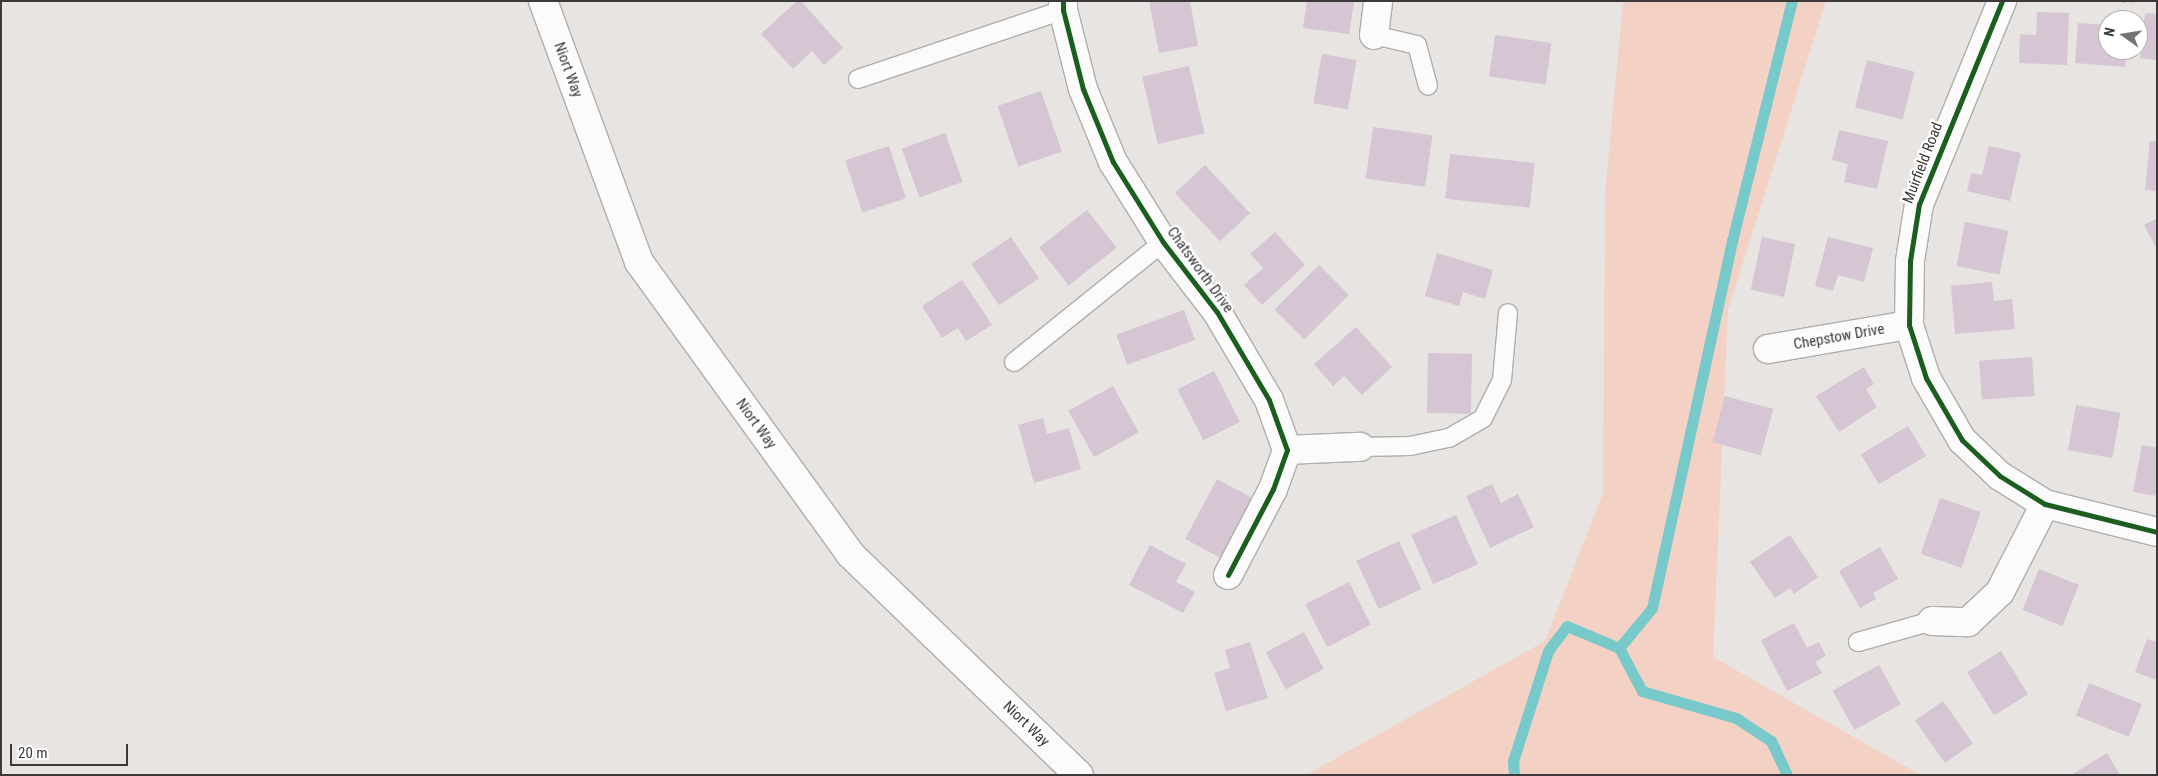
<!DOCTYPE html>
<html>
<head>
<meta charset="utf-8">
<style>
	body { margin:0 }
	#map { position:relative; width:2158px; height:776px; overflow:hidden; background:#e7e4e2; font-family:"Roboto Condensed",sans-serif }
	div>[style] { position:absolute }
	.green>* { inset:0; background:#f3d2c5 }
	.stream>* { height:11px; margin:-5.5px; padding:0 5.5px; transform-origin:5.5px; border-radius:5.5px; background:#78c9ca }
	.building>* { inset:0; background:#d6c5d2; transform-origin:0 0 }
	.path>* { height:3px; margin-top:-1.5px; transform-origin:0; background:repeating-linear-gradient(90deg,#c5c5c5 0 2.5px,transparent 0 6.5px) }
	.roads { filter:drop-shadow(1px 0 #afaeac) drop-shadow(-1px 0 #afaeac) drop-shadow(0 1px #afaeac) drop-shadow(0 -1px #afaeac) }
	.service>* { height:18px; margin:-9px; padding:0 9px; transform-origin:9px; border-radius:9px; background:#fbfbfb }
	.minor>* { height:28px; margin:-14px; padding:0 14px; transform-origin:14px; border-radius:14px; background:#fbfbfb }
	.trunk>* { height:28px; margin:-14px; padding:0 14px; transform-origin:14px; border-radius:14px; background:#fbfbfb }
	.cycleway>* { height:5px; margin:-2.5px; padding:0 2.5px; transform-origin:2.5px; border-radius:2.5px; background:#1b5e20 }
	span { translate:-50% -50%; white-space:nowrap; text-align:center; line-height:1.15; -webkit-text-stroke:4.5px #fff; paint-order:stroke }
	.street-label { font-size:15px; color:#3b3939 }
	.frame { position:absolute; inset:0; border:2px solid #3b3939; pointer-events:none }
	.north { position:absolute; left:2098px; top:10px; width:50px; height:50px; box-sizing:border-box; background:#fff; border:1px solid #b1b0b0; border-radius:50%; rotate:283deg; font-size:14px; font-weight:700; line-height:20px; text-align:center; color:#3b3939 }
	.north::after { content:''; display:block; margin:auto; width:18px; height:22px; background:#777574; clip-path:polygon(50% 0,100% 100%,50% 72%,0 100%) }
	.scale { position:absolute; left:10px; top:744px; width:118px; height:22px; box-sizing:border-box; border:2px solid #3b3939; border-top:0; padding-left:6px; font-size:15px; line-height:18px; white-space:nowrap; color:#3b3939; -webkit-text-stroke:4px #fff; paint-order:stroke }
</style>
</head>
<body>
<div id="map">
	<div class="green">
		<div style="clip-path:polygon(1623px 1px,1826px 1px,1728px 310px,1713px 657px,1921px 775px,1306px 775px,1545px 641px,1603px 493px,1605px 194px)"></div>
	</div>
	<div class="stream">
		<div style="left:1514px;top:775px;width:14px;rotate:-94deg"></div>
		<div style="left:1513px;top:761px;width:115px;rotate:-72.3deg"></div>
		<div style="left:1548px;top:651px;width:31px;rotate:-53deg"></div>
		<div style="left:1567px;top:626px;width:56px;rotate:22.9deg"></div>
		<div style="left:1787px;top:775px;width:38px;rotate:-115deg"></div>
		<div style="left:1771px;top:741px;width:42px;rotate:-146.7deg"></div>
		<div style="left:1736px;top:718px;width:98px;rotate:-164deg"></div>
		<div style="left:1642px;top:691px;width:49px;rotate:-118.1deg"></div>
		<div style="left:1619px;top:648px;width:52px;rotate:-50.5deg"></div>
		<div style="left:1652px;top:608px;width:376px;rotate:-77.7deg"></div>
		<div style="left:1732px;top:241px;width:247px;rotate:-76deg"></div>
	</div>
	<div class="building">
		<div style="clip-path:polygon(797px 1px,801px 1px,843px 48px,824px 65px,812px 51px,793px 69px,761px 34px)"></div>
		<div style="clip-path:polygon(1149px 1px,1190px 1px,1198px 46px,1159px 53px)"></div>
		<div style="clip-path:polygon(1307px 1px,1354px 1px,1349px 34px,1303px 28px)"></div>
		<div style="clip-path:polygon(2037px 12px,2069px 13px,2067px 65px,2019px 63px,2020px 34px,2036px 35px)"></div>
		<div style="clip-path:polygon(2145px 13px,2157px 14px,2157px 60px,2140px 58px)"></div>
		<div style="clip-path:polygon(2078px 23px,2108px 25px,2108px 50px,2127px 50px,2125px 67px,2075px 63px)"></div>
		<div style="left:1495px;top:35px;width:57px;height:42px;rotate:8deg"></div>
		<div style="left:1322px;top:54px;width:35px;height:50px;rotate:10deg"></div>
		<div style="left:1867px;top:60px;width:49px;height:49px;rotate:14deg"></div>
		<div style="left:1189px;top:66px;width:69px;height:48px;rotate:77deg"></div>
		<div style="left:1041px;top:91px;width:64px;height:46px;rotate:71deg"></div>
		<div style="left:1373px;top:127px;width:60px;height:52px;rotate:8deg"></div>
		<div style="clip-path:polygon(1839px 130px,1888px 141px,1877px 189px,1844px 182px,1848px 164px,1832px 160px)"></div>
		<div style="left:945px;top:133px;width:52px;height:46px;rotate:70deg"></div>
		<div style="clip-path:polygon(2150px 141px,2157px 141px,2157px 191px,2145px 190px)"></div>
		<div style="left:889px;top:146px;width:55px;height:46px;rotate:72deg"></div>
		<div style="clip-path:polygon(1989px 146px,2021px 153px,2010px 201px,1967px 191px,1971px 173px,1982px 175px)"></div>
		<div style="left:1450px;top:154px;width:85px;height:45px;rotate:6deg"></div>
		<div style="left:1205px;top:165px;width:66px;height:41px;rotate:47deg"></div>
		<div style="left:1087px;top:210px;width:48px;height:61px;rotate:52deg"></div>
		<div style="clip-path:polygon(2157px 218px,2157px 249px,2144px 225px)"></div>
		<div style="left:1965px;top:222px;width:44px;height:45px;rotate:11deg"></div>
		<div style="clip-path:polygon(1275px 232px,1305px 265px,1262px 305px,1244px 285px,1263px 268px,1250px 254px)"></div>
		<div style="left:1011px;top:237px;width:50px;height:48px;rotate:56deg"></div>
		<div style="left:1762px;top:237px;width:34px;height:54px;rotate:12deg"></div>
		<div style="clip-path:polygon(1828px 237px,1873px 248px,1864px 282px,1838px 275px,1833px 291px,1815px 286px)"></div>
		<div style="clip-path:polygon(1437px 253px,1493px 270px,1485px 299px,1463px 292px,1459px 306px,1425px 296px)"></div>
		<div style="left:1319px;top:265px;width:42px;height:63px;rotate:45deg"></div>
		<div style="clip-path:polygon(962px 280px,992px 325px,966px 341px,958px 328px,942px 338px,922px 306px)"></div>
		<div style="clip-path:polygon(1992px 282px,1994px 301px,2012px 299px,2015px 329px,1955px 334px,1951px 286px)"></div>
		<div style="left:1184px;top:310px;width:32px;height:72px;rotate:70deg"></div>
		<div style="clip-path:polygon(1356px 327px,1392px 367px,1362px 395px,1344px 376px,1333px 386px,1314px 364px)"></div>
		<div style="left:1428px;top:353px;width:44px;height:60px;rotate:1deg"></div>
		<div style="left:2032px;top:357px;width:39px;height:53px;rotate:86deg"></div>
		<div style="clip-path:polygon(1864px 367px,1874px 384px,1866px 389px,1877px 407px,1839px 432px,1816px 396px)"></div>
		<div style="left:1214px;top:371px;width:57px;height:41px;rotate:63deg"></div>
		<div style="left:1113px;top:386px;width:53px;height:51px;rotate:61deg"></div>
		<div style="left:1725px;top:396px;width:50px;height:48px;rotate:15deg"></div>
		<div style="left:2076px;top:405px;width:45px;height:46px;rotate:10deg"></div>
		<div style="clip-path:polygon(1043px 418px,1047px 434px,1069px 428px,1081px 469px,1034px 483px,1018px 425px)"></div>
		<div style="left:1908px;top:426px;width:35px;height:55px;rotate:59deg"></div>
		<div style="clip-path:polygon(2142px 445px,2157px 448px,2157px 496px,2133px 492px)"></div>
		<div style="left:1217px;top:479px;width:45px;height:68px;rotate:28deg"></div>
		<div style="clip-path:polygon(1492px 484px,1501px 503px,1518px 494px,1534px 527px,1490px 548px,1466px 496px)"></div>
		<div style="left:1940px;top:498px;width:43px;height:59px;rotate:19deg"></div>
		<div style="left:1456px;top:515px;width:54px;height:49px;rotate:66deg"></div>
		<div style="clip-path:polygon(1790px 535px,1818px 577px,1794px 594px,1790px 588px,1775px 598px,1750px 562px)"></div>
		<div style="left:1399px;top:541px;width:53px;height:47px;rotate:65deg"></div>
		<div style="clip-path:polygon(1150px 545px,1186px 564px,1176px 582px,1195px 592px,1183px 613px,1129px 585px)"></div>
		<div style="clip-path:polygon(1880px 547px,1898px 579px,1873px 593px,1876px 599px,1860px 608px,1839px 571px)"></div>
		<div style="left:2039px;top:569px;width:43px;height:44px;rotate:22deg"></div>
		<div style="left:1349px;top:582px;width:48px;height:49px;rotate:63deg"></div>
		<div style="clip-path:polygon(1794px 623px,1807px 648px,1819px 642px,1826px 656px,1815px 662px,1822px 673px,1787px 691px,1761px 640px)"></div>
		<div style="left:1304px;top:632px;width:42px;height:43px;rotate:62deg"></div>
		<div style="clip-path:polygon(2147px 639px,2157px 642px,2157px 680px,2135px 672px)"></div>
		<div style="clip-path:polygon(1250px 642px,1268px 698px,1226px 711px,1214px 673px,1230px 668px,1225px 650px)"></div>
		<div style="left:2001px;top:651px;width:51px;height:40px;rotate:58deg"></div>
		<div style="left:1879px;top:665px;width:45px;height:53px;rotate:61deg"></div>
		<div style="left:2089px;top:683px;width:57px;height:35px;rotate:22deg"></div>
		<div style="left:1943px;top:701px;width:52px;height:34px;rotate:55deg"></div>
		<div style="clip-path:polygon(2107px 753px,2120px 775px,2071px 775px)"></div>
	</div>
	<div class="path">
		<div style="left:2123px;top:1px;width:9px"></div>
	</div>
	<div class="roads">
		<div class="service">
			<div style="left:1374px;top:35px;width:44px;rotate:13.1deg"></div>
			<div style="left:1417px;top:45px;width:42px;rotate:75deg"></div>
			<div style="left:858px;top:79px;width:216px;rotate:-18.6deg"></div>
			<div style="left:1014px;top:362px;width:191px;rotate:-38.8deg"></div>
			<div style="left:1360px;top:447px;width:50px;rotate:-1.1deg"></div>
			<div style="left:1410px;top:446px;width:40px;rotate:-12deg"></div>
			<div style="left:1449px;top:438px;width:39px;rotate:-30deg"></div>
			<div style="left:1483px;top:418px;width:42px;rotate:-63.4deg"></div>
			<div style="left:1502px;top:380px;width:67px;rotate:-84.9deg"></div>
			<div style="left:1858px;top:642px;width:77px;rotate:-15.8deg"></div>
		</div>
		<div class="minor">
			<div style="left:1063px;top:1px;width:9px;rotate:90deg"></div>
			<div style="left:1063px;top:10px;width:81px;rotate:75.8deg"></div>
			<div style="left:1083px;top:89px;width:79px;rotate:67.7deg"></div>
			<div style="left:1113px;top:162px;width:94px;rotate:58deg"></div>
			<div style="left:1163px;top:242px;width:88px;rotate:52.4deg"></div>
			<div style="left:1217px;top:312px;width:102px;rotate:59.4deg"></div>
			<div style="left:1269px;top:400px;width:53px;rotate:70.2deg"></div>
			<div style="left:1287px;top:450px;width:41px;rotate:109.7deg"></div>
			<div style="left:1273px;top:489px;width:97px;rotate:117.6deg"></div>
			<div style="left:2002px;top:1px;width:219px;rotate:112.2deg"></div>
			<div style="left:1919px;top:204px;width:58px;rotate:99deg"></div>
			<div style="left:1910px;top:261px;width:64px;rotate:90.9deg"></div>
			<div style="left:1909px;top:325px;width:56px;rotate:72.2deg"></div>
			<div style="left:1926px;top:378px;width:72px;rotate:59.9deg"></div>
			<div style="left:1962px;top:440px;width:52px;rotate:43.5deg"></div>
			<div style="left:2000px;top:476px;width:53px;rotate:31.9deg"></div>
			<div style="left:2045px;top:504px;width:115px;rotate:14deg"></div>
			<div style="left:1374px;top:35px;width:34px;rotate:-83deg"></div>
			<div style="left:1768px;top:349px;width:143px;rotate:-9.7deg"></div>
			<div style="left:1287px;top:450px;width:73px;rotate:-2.4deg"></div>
			<div style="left:1932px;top:621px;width:36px;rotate:2deg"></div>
			<div style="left:1968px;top:622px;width:44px;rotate:-43.2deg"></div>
			<div style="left:2000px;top:592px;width:99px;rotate:-62.9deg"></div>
		</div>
		<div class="trunk">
			<div style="left:543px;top:1px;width:278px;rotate:69.8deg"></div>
			<div style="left:639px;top:262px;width:360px;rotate:54.1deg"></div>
			<div style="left:850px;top:554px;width:318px;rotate:44deg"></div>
		</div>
	</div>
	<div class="cycleway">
		<div style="left:1063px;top:1px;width:9px;rotate:90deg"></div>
		<div style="left:1063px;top:10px;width:81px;rotate:75.8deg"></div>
		<div style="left:1083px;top:89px;width:79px;rotate:67.7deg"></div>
		<div style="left:1113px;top:162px;width:94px;rotate:58deg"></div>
		<div style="left:1163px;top:242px;width:88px;rotate:52.4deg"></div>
		<div style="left:1217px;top:312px;width:102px;rotate:59.4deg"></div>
		<div style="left:1269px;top:400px;width:53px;rotate:70.2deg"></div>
		<div style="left:1287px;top:450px;width:41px;rotate:109.7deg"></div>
		<div style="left:1273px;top:489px;width:97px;rotate:117.6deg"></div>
		<div style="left:2002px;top:1px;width:219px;rotate:112.2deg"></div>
		<div style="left:1919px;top:204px;width:58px;rotate:99deg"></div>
		<div style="left:1910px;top:261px;width:64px;rotate:90.9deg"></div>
		<div style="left:1909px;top:325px;width:56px;rotate:72.2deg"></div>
		<div style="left:1926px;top:378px;width:72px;rotate:59.9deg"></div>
		<div style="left:1962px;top:440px;width:52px;rotate:43.5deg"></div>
		<div style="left:2000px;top:476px;width:53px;rotate:31.9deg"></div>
		<div style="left:2045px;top:504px;width:115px;rotate:14deg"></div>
	</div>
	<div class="street-label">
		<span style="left:568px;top:70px;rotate:70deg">Niort Way</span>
		<span style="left:1923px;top:163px;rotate:-69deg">Muirfield Road</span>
		<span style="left:1200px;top:270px;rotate:54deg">Chatsworth Drive</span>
		<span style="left:1839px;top:337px;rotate:-10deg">Chepstow Drive</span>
		<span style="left:756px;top:424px;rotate:54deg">Niort Way</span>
		<span style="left:1026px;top:724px;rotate:44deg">Niort Way</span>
	</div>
	<div class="frame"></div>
	<div class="north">N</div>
	<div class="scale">20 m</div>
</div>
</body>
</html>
